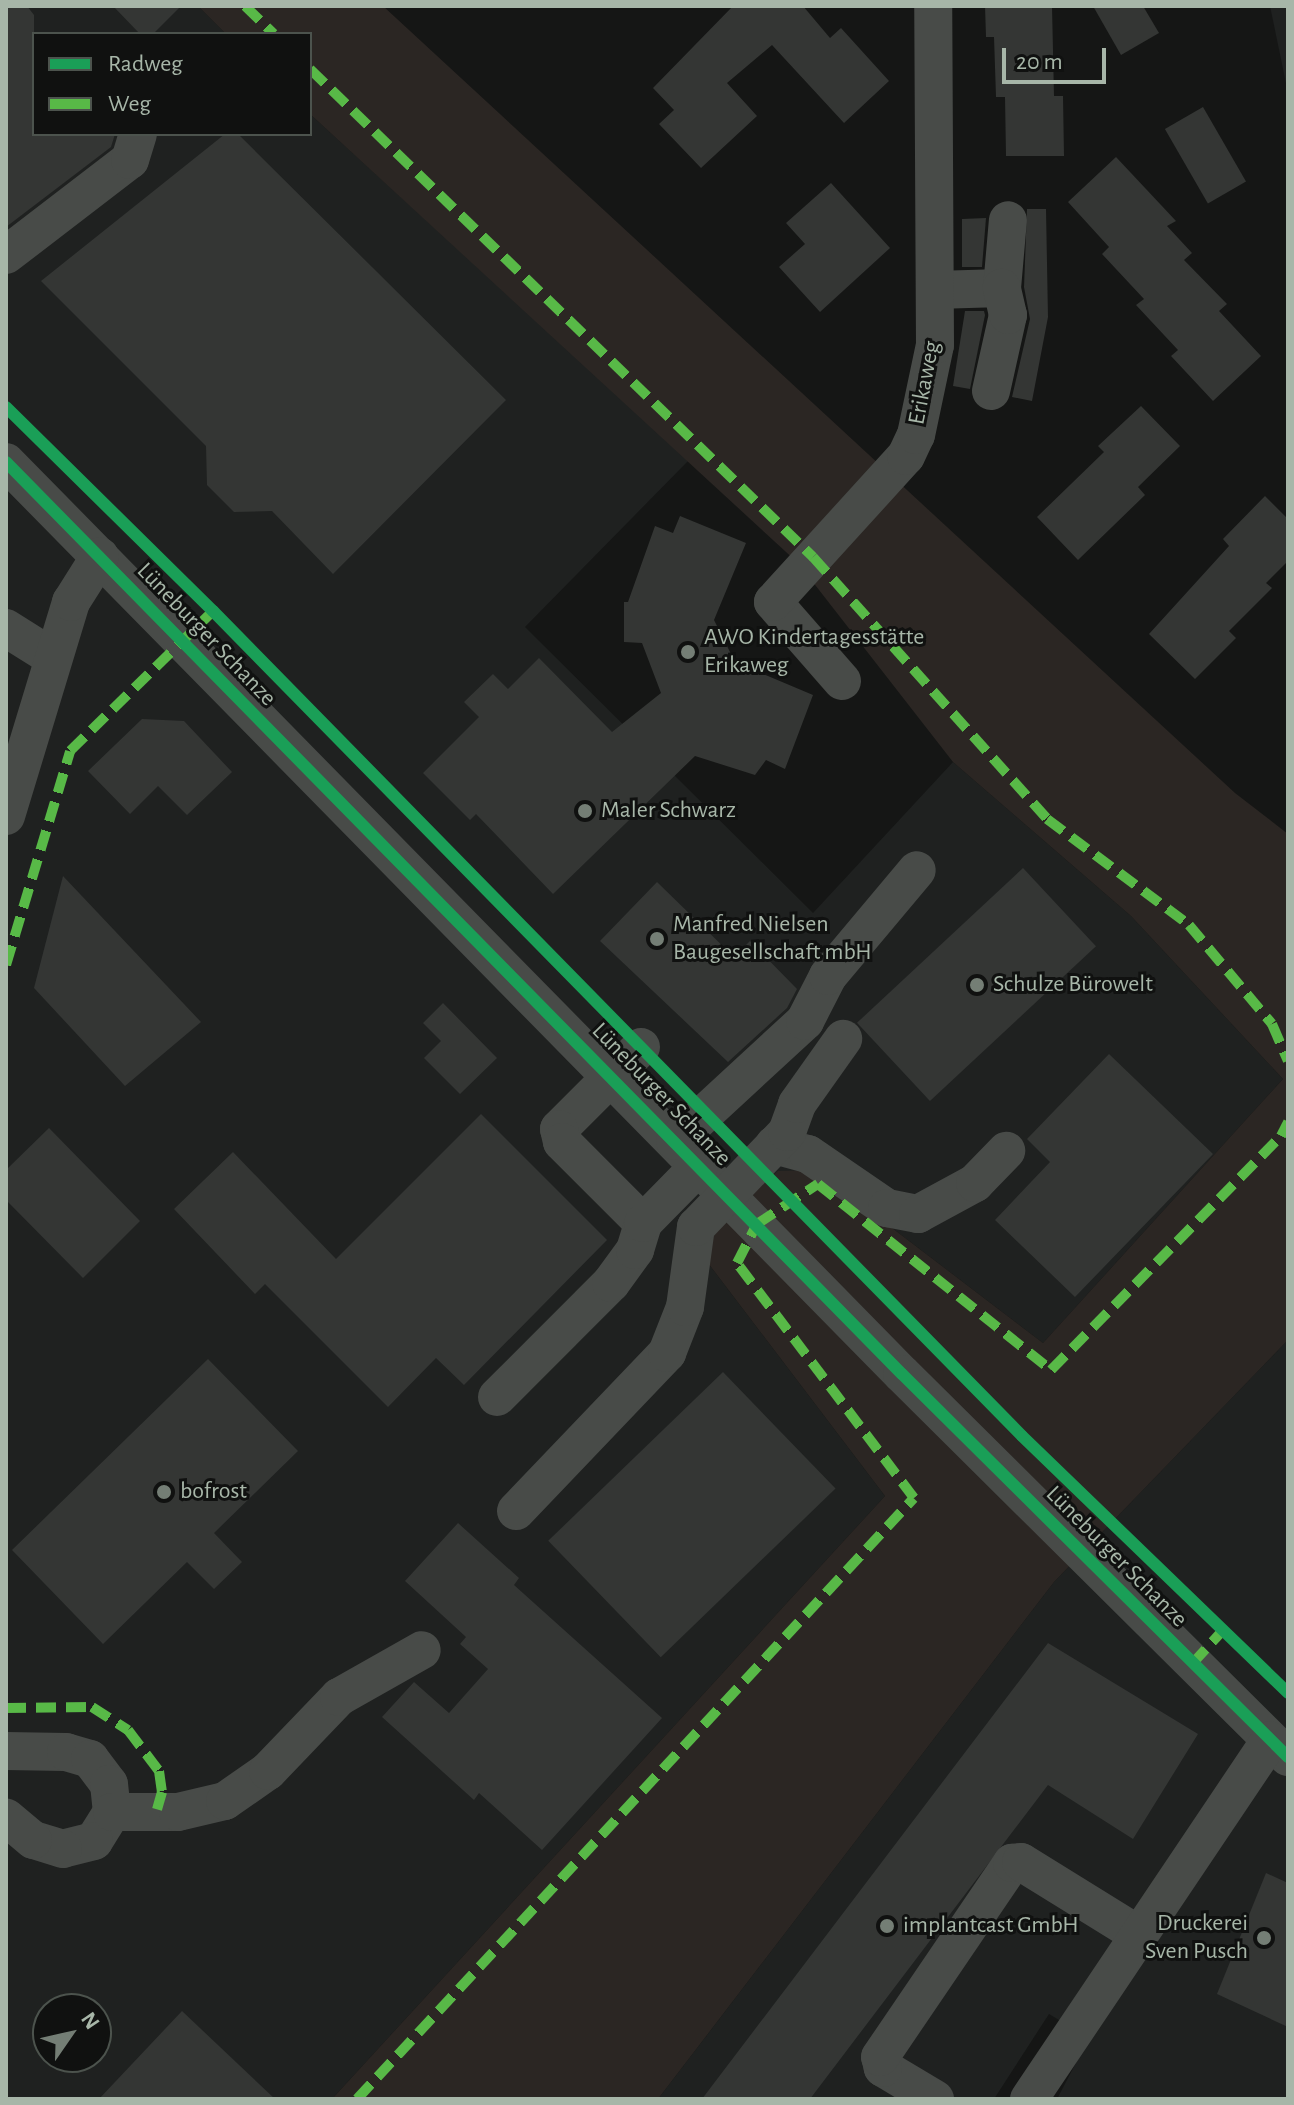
<!DOCTYPE html>
<html>
<head>
<meta charset="utf-8">
<style>
	body { margin:0 }
	#map { position:relative; width:1294px; height:2105px; overflow:hidden; background:#151615; font-family:"Alegreya Sans",sans-serif }
	div>[style] { position:absolute }
	.built>* { inset:0; background:#1f2120 }
	.green>* { inset:0; background:#2b2623 }
	.building>* { inset:0; background:#343634; transform-origin:0 0 }
	.minor>* { height:38px; margin:-19px; padding:0 19px; transform-origin:19px; border-radius:19px; background:#484b48 }
	.quiet>* { height:10px; margin-top:-5px; transform-origin:0; background:repeating-linear-gradient(90deg,#58b947 0 20px,transparent 0 30px) }
	.cycleway>* { height:12px; margin:-6px; padding:0 6px; transform-origin:6px; border-radius:6px; background:#1a9f57 }
	.dots>* { width:22px; height:22px; translate:-50% -50%; box-sizing:border-box; border:4px solid #101110; border-radius:50% }
	span { translate:-50% -50%; white-space:nowrap; text-align:center; line-height:1.15; -webkit-text-stroke:6px #101110; paint-order:stroke }
	.street-label { font-size:24px; color:#a7b6a8 }
	.poi-label { font-size:24px; color:#a7b6a8 }
	.left { translate:0 -50%; text-align:left }
	.right { translate:-100% -50%; text-align:right }
	.frame { position:absolute; inset:0; border:8px solid #a7b6a8; pointer-events:none }
	.legend { position:absolute; left:32px; top:32px; width:280px; height:104px; box-sizing:border-box; background:#101110; border:2px solid #4c534d; margin:0; padding:10px 14px; list-style:none; font-size:24px; color:#a7b6a8 }
	.legend li { display:flex; align-items:center; gap:16px; height:40px }
	.legend b { width:40px; border:2px solid #4c534d }
	.north { position:absolute; left:32px; top:1993px; width:80px; height:80px; box-sizing:border-box; background:#101110; border:2px solid #4c534d; border-radius:50%; rotate:56deg; font-size:22px; font-weight:700; line-height:32px; text-align:center; color:#a7b6a8 }
	.north::after { content:''; display:block; margin:auto; width:28px; height:36px; background:#747e75; clip-path:polygon(50% 0,100% 100%,50% 72%,0 100%) }
	.scale { position:absolute; left:1002px; top:48px; width:104px; height:36px; box-sizing:border-box; border:4px solid #a7b6a8; border-top:0; padding-left:10px; font-size:24px; line-height:28px; white-space:nowrap; color:#a7b6a8; -webkit-text-stroke:6px #101110; paint-order:stroke }
</style>
</head>
<body>
<div id="map">
	<div class="built">
		<div style="clip-path:polygon(evenodd,6px 6px,198px 6px,226px 34px,34px 34px,34px 134px,310px 134px,310px 114px,689px 460px,525px 627px,813px 913px,953px 762px,1131px 916px,1283px 1079px,1043px 1343px,816px 1170px,778px 1172px,711px 1227px,708px 1263px,885px 1496px,332px 2099px,6px 2099px,6px 6px,48px 2009px,96px 2009px,96px 2057px,48px 2057px,48px 2009px)"></div>
		<div style="clip-path:polygon(1270px 6px,1288px 6px,1288px 93px)"></div>
		<div style="clip-path:polygon(1288px 1340px,1288px 2099px,1057px 2099px,1089px 2038px,1049px 2014px,994px 2099px,658px 2099px,1054px 1582px)"></div>
	</div>
	<div class="green">
		<div style="clip-path:polygon(198px 6px,383px 6px,1235px 793px,1288px 834px,1288px 1340px,1054px 1582px,658px 2099px,332px 2099px,885px 1496px,708px 1263px,711px 1227px,778px 1171px,816px 1170px,1043px 1343px,1283px 1079px,1131px 916px,953px 762px,798px 563px,310px 114px,310px 34px,226px 34px)"></div>
	</div>
	<div class="building">
		<div style="clip-path:polygon(6px 6px,27px 6px,34px 15px,34px 134px,115px 134px,111px 147px,6px 227px)"></div>
		<div style="clip-path:polygon(113px 6px,181px 6px,153px 34px,140px 34px)"></div>
		<div style="clip-path:polygon(733px 6px,803px 6px,830px 38px,841px 28px,889px 81px,844px 123px,772px 45px,727px 83px,757px 116px,701px 168px,659px 124px,674px 110px,653px 88px)"></div>
		<div style="clip-path:polygon(985px 6px,1052px 6px,1054px 96px,1063px 96px,1064px 156px,1006px 156px,1005px 97px,996px 97px,994px 37px,986px 37px)"></div>
		<div style="clip-path:polygon(1093px 6px,1143px 6px,1159px 33px,1121px 55px)"></div>
		<div style="left:1203px;top:107px;width:86px;height:44px;rotate:60deg"></div>
		<div style="clip-path:polygon(225px 134px,238px 134px,506px 400px,333px 574px,272px 511px,234px 512px,207px 485px,206px 446px,41px 281px)"></div>
		<div style="clip-path:polygon(1116px 157px,1176px 221px,1167px 226px,1192px 253px,1184px 260px,1227px 304px,1219px 311px,1261px 356px,1213px 401px,1171px 356px,1178px 350px,1136px 305px,1144px 299px,1102px 254px,1109px 247px,1068px 202px)"></div>
		<div style="clip-path:polygon(831px 183px,890px 248px,820px 312px,779px 267px,805px 244px,786px 223px)"></div>
		<div style="clip-path:polygon(1027px 209px,1046px 209px,1048px 317px,1032px 401px,1012px 397px,1030px 319px,1024px 287px)"></div>
		<div style="clip-path:polygon(986px 218px,982px 267px,962px 267px,962px 219px)"></div>
		<div style="clip-path:polygon(965px 311px,984px 311px,985px 315px,970px 389px,953px 386px)"></div>
		<div style="clip-path:polygon(1141px 406px,1180px 446px,1138px 487px,1145px 495px,1078px 560px,1037px 517px,1104px 452px,1098px 446px)"></div>
		<div style="clip-path:polygon(1265px 496px,1288px 519px,1288px 561px,1266px 583px,1272px 588px,1229px 631px,1236px 638px,1195px 679px,1149px 634px,1229px 546px,1223px 539px)"></div>
		<div style="clip-path:polygon(680px 516px,746px 543px,714px 620px,735px 662px,813px 695px,785px 769px,766px 760px,755px 775px,695px 756px,553px 894px,476px 814px,470px 820px,423px 773px,479px 717px,464px 702px,493px 674px,508px 689px,539px 658px,612px 732px,661px 693px,642px 643px,624px 642px,624px 602px,628px 602px,655px 526px,673px 533px)"></div>
		<div style="clip-path:polygon(142px 719px,184px 721px,232px 772px,187px 815px,158px 786px,130px 814px,88px 771px)"></div>
		<div style="left:1023px;top:868px;width:107px;height:227px;rotate:47deg"></div>
		<div style="clip-path:polygon(63px 876px,201px 1022px,125px 1086px,34px 988px)"></div>
		<div style="clip-path:polygon(657px 882px,734px 957px,750px 941px,797px 989px,787px 1008px,728px 1062px,600px 941px)"></div>
		<div style="clip-path:polygon(443px 1003px,497px 1058px,460px 1094px,424px 1058px,441px 1041px,423px 1023px)"></div>
		<div style="clip-path:polygon(1109px 1054px,1213px 1154px,1075px 1297px,995px 1220px,1050px 1162px,1027px 1139px)"></div>
		<div style="clip-path:polygon(481px 1114px,607px 1240px,464px 1385px,436px 1358px,388px 1407px,265px 1284px,255px 1294px,174px 1209px,233px 1152px,336px 1259px)"></div>
		<div style="clip-path:polygon(49px 1128px,140px 1221px,83px 1278px,6px 1200px,6px 1170px)"></div>
		<div style="clip-path:polygon(208px 1359px,298px 1451px,214px 1533px,242px 1562px,214px 1589px,187px 1562px,103px 1644px,12px 1550px)"></div>
		<div style="left:723px;top:1372px;width:162px;height:243px;rotate:46deg"></div>
		<div style="clip-path:polygon(458px 1523px,519px 1578px,514px 1585px,662px 1718px,542px 1850px,479px 1793px,474px 1800px,382px 1717px,414px 1682px,449px 1713px,488px 1669px,460px 1644px,466px 1637px,405px 1581px)"></div>
		<div style="clip-path:polygon(1048px 1643px,1198px 1734px,1133px 1839px,1048px 1785px,810px 2099px,702px 2099px)"></div>
		<div style="clip-path:polygon(1266px 1873px,1288px 1883px,1288px 2027px,1217px 1994px)"></div>
		<div style="clip-path:polygon(182px 2011px,275px 2099px,99px 2099px)"></div>
	</div>
	<div class="minor">
		<div style="left:6px;top:255px;width:156px;rotate:-37.5deg"></div>
		<div style="left:130px;top:160px;width:27px;rotate:-73deg"></div>
		<div style="left:935px;top:290px;width:67px;rotate:-1.7deg"></div>
		<div style="left:1002px;top:288px;width:68px;rotate:-85deg"></div>
		<div style="left:991px;top:391px;width:78px;rotate:-77.4deg"></div>
		<div style="left:1008px;top:315px;width:28px;rotate:-103deg"></div>
		<div style="left:6px;top:462px;width:1278px;rotate:45.51deg"></div>
		<div style="left:902px;top:1374px;width:544px;rotate:44.78deg"></div>
		<div style="left:6px;top:628px;width:54px;rotate:32.2deg"></div>
		<div style="left:842px;top:681px;width:105px;rotate:-131.1deg"></div>
		<div style="left:773px;top:602px;width:197px;rotate:-47.7deg"></div>
		<div style="left:906px;top:456px;width:23px;rotate:-65deg"></div>
		<div style="left:916px;top:435px;width:92px;rotate:-78.1deg"></div>
		<div style="left:935px;top:345px;width:339px;rotate:-90.3deg"></div>
		<div style="left:6px;top:816px;width:224px;rotate:-73.1deg"></div>
		<div style="left:71px;top:602px;width:54px;rotate:-57.8deg"></div>
		<div style="left:641px;top:1047px;width:116px;rotate:135deg"></div>
		<div style="left:559px;top:1129px;width:13px;rotate:77deg"></div>
		<div style="left:562px;top:1142px;width:115px;rotate:45deg"></div>
		<div style="left:675px;top:1141px;width:177px;rotate:-42.7deg"></div>
		<div style="left:805px;top:1021px;width:51px;rotate:-62.9deg"></div>
		<div style="left:828px;top:976px;width:138px;rotate:-50deg"></div>
		<div style="left:774px;top:1145px;width:35px;rotate:15deg"></div>
		<div style="left:808px;top:1154px;width:96px;rotate:34.4deg"></div>
		<div style="left:887px;top:1208px;width:32px;rotate:11deg"></div>
		<div style="left:918px;top:1214px;width:65px;rotate:-28.5deg"></div>
		<div style="left:975px;top:1183px;width:45px;rotate:-45.9deg"></div>
		<div style="left:497px;top:1397px;width:161px;rotate:-45deg"></div>
		<div style="left:611px;top:1283px;width:41px;rotate:-54deg"></div>
		<div style="left:635px;top:1250px;width:28px;rotate:-73deg"></div>
		<div style="left:643px;top:1223px;width:80px;rotate:-45.5deg"></div>
		<div style="left:516px;top:1511px;width:219px;rotate:-46.3deg"></div>
		<div style="left:667px;top:1353px;width:49px;rotate:-68.6deg"></div>
		<div style="left:685px;top:1307px;width:81px;rotate:-82.2deg"></div>
		<div style="left:696px;top:1227px;width:132px;rotate:-46.2deg"></div>
		<div style="left:787px;top:1132px;width:30px;rotate:-70deg"></div>
		<div style="left:797px;top:1104px;width:80px;rotate:-54.7deg"></div>
		<div style="left:6px;top:1751px;width:60px;rotate:1deg"></div>
		<div style="left:66px;top:1752px;width:25px;rotate:16deg"></div>
		<div style="left:90px;top:1759px;width:31px;rotate:53deg"></div>
		<div style="left:109px;top:1784px;width:28px;rotate:84deg"></div>
		<div style="left:112px;top:1812px;width:34px;rotate:122deg"></div>
		<div style="left:94px;top:1841px;width:32px;rotate:166deg"></div>
		<div style="left:63px;top:1849px;width:31px;rotate:-163deg"></div>
		<div style="left:33px;top:1840px;width:35px;rotate:-140deg"></div>
		<div style="left:112px;top:1812px;width:66px"></div>
		<div style="left:178px;top:1812px;width:48px;rotate:-13.2deg"></div>
		<div style="left:225px;top:1801px;width:52px;rotate:-34.9deg"></div>
		<div style="left:268px;top:1771px;width:103px;rotate:-46.2deg"></div>
		<div style="left:339px;top:1697px;width:95px;rotate:-29.5deg"></div>
		<div style="left:935px;top:2099px;width:61px;rotate:-149.2deg"></div>
		<div style="left:883px;top:2068px;width:11px;rotate:-105deg"></div>
		<div style="left:880px;top:2057px;width:235px;rotate:-55.8deg"></div>
		<div style="left:1012px;top:1863px;width:9px;rotate:-6deg"></div>
		<div style="left:1021px;top:1862px;width:139px;rotate:31.7deg"></div>
		<div style="left:1029px;top:2099px;width:432px;rotate:-56.1deg"></div>
	</div>
	<div class="quiet">
		<div style="left:245px;top:6px;width:40px;rotate:44deg"></div>
		<div style="left:310px;top:69px;width:701px;rotate:44.13deg"></div>
		<div style="left:813px;top:557px;width:351px;rotate:48.2deg"></div>
		<div style="left:1047px;top:819px;width:177px;rotate:36.7deg"></div>
		<div style="left:1189px;top:925px;width:129px;rotate:50deg"></div>
		<div style="left:1272px;top:1024px;width:40px;rotate:66.6deg"></div>
		<div style="left:6px;top:965px;width:223px;rotate:-73.3deg"></div>
		<div style="left:70px;top:751px;width:200px;rotate:-44.4deg"></div>
		<div style="left:1192px;top:1664px;width:47px;rotate:-47.6deg"></div>
		<div style="left:6px;top:1708px;width:86px;rotate:-0.7deg"></div>
		<div style="left:92px;top:1707px;width:43px;rotate:32.6deg"></div>
		<div style="left:128px;top:1730px;width:51px;rotate:52.9deg"></div>
		<div style="left:159px;top:1771px;width:21px;rotate:82deg"></div>
		<div style="left:162px;top:1792px;width:18px;rotate:106deg"></div>
		<div style="left:357px;top:2099px;width:819px;rotate:-47.18deg"></div>
		<div style="left:914px;top:1498px;width:294px;rotate:-127deg"></div>
		<div style="left:737px;top:1263px;width:44px;rotate:-62.9deg"></div>
		<div style="left:757px;top:1224px;width:73px;rotate:-33.3deg"></div>
		<div style="left:818px;top:1184px;width:298px;rotate:38.6deg"></div>
		<div style="left:1051px;top:1370px;width:328px;rotate:-45.5deg"></div>
		<div style="left:1281px;top:1136px;width:16px;rotate:-63deg"></div>
	</div>
	<div class="cycleway">
		<div style="left:6px;top:407px;width:291px;rotate:44.6deg"></div>
		<div style="left:213px;top:611px;width:1155px;rotate:45.56deg"></div>
		<div style="left:1022px;top:1436px;width:370px;rotate:44deg"></div>
		<div style="left:6px;top:462px;width:1278px;rotate:45.51deg"></div>
		<div style="left:902px;top:1374px;width:544px;rotate:44.78deg"></div>
	</div>
	<div class="dots">
		<div style="left:688px;top:652px;background:#747e75"></div>
		<div style="left:585px;top:811px;background:#747e75"></div>
		<div style="left:657px;top:939px;background:#747e75"></div>
		<div style="left:977px;top:985px;background:#747e75"></div>
		<div style="left:164px;top:1492px;background:#747e75"></div>
		<div style="left:887px;top:1926px;background:#747e75"></div>
		<div style="left:1264px;top:1938px;background:#747e75"></div>
	</div>
	<div class="street-label">
		<span style="left:925px;top:383px;rotate:-79deg">Erikaweg</span>
		<span style="left:206px;top:635px;rotate:46deg">Lüneburger Schanze</span>
		<span style="left:661px;top:1095px;rotate:46deg">Lüneburger Schanze</span>
		<span style="left:1116px;top:1557px;rotate:45deg">Lüneburger Schanze</span>
	</div>
	<div class="poi-label">
		<span class="left" style="left:704px;top:652px">AWO Kindertagesstätte<br>Erikaweg</span>
		<span class="left" style="left:601px;top:811px">Maler Schwarz</span>
		<span class="left" style="left:673px;top:939px">Manfred Nielsen<br>Baugesellschaft mbH</span>
		<span class="left" style="left:993px;top:985px">Schulze Bürowelt</span>
		<span class="left" style="left:180px;top:1492px">bofrost</span>
		<span class="right" style="left:1248px;top:1938px">Druckerei<br>Sven Pusch</span>
		<span class="left" style="left:903px;top:1926px">implantcast GmbH</span>
	</div>
	<div class="frame"></div>
	<ul class="legend">
	<li><b style="height:10px;background:#1a9f57"></b>Radweg</li>
	<li><b style="height:10px;background:#58b947"></b>Weg</li>
	</ul>
	<div class="north">N</div>
	<div class="scale">20 m</div>
</div>
</body>
</html>
